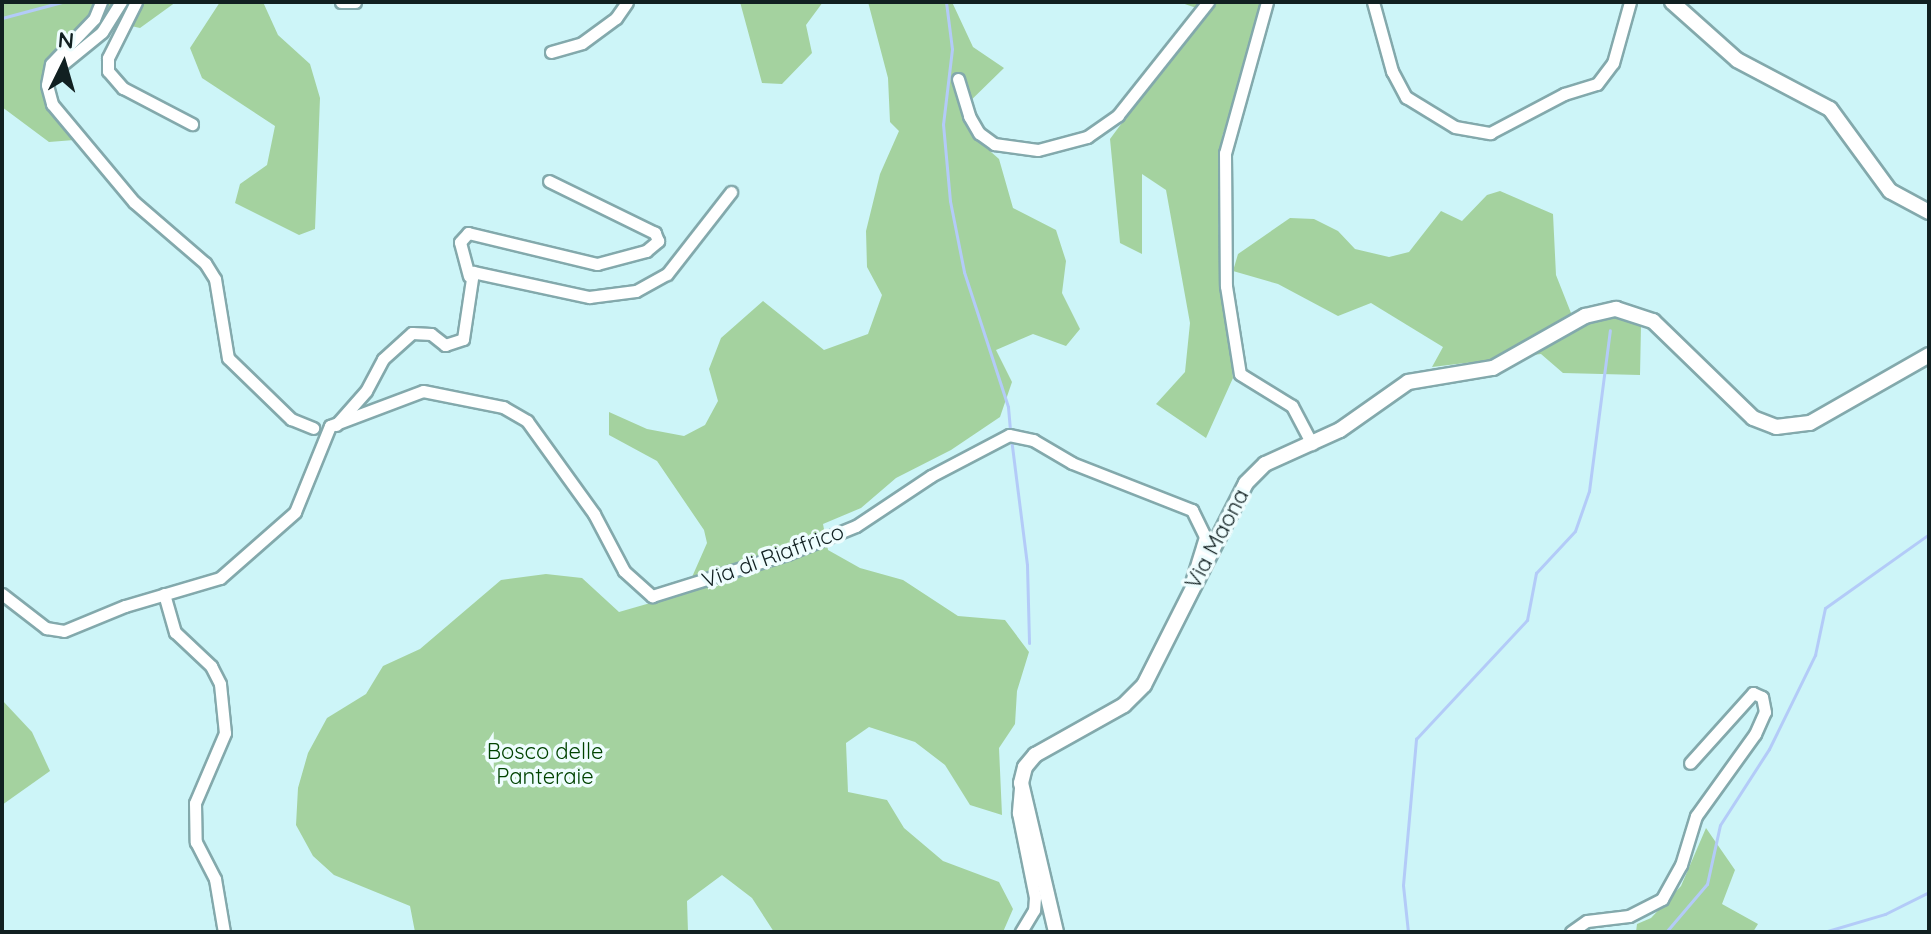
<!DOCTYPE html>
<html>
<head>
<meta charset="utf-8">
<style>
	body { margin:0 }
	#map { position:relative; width:1931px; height:934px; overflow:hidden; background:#cdf5f8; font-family:Quicksand,sans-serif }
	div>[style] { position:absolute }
	.green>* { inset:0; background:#a4d29f }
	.stream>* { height:3px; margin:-1.5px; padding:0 1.5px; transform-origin:1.5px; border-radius:1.5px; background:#b3cbf8 }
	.roads { filter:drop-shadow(2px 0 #83a9ac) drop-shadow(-2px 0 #83a9ac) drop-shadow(0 2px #83a9ac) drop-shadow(0 -2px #83a9ac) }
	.minor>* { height:11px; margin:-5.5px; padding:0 5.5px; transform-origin:5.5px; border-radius:5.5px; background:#fff }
	.major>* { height:14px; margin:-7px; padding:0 7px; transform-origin:7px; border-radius:7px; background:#fff }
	span { translate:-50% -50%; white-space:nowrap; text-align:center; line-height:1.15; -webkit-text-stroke:7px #eefdfe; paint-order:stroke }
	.street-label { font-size:22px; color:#112021 }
	.park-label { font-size:22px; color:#004300 }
	.frame { position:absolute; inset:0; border:4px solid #112021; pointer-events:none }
	.north { position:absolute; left:24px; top:24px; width:80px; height:80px; -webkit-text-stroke:6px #eefdfe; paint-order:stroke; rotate:5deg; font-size:22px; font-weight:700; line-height:32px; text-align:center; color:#112021 }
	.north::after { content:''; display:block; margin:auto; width:28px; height:36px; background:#112021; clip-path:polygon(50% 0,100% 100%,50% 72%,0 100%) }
</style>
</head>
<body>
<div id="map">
	<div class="green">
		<div style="clip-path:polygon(2px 2px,176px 2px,140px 28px,118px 23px,95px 31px,45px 64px,43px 97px,74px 140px,49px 142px,2px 107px)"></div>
		<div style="clip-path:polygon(220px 2px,263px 2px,278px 35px,310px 64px,320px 98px,315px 229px,299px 235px,235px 203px,240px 184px,267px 165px,275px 126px,202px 78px,190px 48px)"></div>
		<div style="clip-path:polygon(740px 2px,823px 2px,806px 25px,812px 53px,782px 84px,762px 83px)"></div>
		<div style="clip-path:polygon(868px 2px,952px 2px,973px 47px,1004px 68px,961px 110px,973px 136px,999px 159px,1013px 208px,1056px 230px,1066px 261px,1062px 293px,1080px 329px,1066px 346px,1033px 334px,996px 350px,1012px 382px,1000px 417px,951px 450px,896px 478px,861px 508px,823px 524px,828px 550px,860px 568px,903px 580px,958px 616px,1005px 620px,1029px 652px,1017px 691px,1015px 724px,999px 748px,1002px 815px,970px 805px,945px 765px,915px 742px,869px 727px,846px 743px,848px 792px,887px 800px,904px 828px,943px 861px,999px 882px,1013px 909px,1003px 932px,774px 932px,752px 898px,722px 875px,687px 901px,688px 932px,415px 932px,410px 906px,334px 875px,313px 856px,296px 825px,298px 788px,308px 753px,327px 718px,366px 694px,383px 666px,420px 649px,501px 580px,546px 574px,582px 578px,619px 612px,685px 593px,707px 543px,704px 530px,657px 461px,609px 435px,609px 412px,647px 429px,684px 436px,705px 425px,718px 401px,709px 369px,721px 338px,763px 301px,824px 350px,868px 334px,882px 295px,867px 267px,866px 231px,880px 174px,899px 131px,890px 122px,888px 78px)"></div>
		<div style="clip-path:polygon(1179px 2px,1264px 2px,1222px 137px,1218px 226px,1233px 378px,1206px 438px,1156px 404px,1185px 372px,1190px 323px,1166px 190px,1142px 174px,1142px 254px,1120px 243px,1110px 139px,1205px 11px)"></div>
		<div style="clip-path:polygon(1500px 191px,1553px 214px,1556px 275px,1571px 313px,1591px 322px,1620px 317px,1641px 326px,1640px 375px,1563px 373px,1541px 354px,1432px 367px,1443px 347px,1371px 303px,1338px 316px,1278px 284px,1233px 271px,1238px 254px,1290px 218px,1314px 219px,1338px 231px,1355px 249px,1389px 257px,1409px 252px,1441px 211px,1462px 221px,1487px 195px)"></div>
		<div style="clip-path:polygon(2px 700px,32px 732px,50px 771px,2px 805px)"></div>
		<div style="clip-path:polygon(1706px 828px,1735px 870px,1722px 904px,1758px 924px,1753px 932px,1636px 932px,1637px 924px,1651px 918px,1681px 886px)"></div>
	</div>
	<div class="stream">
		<div style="left:946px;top:2px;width:47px;rotate:82.7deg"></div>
		<div style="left:952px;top:49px;width:76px;rotate:96.8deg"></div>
		<div style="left:943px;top:124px;width:77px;rotate:84.8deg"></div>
		<div style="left:950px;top:201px;width:72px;rotate:78.8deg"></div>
		<div style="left:964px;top:272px;width:142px;rotate:71.9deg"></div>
		<div style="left:1008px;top:407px;width:24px;rotate:85deg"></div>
		<div style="left:2px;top:18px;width:62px;rotate:-14.9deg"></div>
		<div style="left:1011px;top:438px;width:128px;rotate:82.8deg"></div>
		<div style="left:1027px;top:565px;width:78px;rotate:88.5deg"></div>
		<div style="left:1408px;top:932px;width:47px;rotate:-96.1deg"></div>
		<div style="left:1403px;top:885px;width:147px;rotate:-84.9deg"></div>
		<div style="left:1416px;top:739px;width:163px;rotate:-47deg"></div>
		<div style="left:1527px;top:620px;width:48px;rotate:-79.2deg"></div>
		<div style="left:1536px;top:573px;width:57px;rotate:-47.1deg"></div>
		<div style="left:1575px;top:531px;width:42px;rotate:-70.7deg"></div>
		<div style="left:1589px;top:491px;width:162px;rotate:-82.6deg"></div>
		<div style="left:1666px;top:932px;width:63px;rotate:-49.5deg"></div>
		<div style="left:1707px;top:884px;width:60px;rotate:-77.6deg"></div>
		<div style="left:1720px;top:825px;width:90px;rotate:-57.2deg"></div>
		<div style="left:1769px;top:749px;width:105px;rotate:-63.9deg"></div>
		<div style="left:1815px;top:655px;width:48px;rotate:-78deg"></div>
		<div style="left:1825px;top:608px;width:128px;rotate:-35.4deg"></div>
		<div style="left:1824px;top:932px;width:64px;rotate:-16.4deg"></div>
		<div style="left:1885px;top:914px;width:49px;rotate:-26.6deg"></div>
	</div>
	<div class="roads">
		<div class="minor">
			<div style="left:101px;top:2px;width:18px;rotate:112deg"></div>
			<div style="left:94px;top:19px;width:62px;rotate:133.7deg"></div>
			<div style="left:51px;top:64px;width:21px;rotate:101deg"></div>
			<div style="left:47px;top:85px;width:20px;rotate:75deg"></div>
			<div style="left:52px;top:104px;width:128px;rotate:50.1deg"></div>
			<div style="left:134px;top:202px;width:94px;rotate:40.7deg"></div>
			<div style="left:205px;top:263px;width:19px;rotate:58deg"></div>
			<div style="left:215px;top:279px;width:80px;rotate:80.7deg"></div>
			<div style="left:228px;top:358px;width:88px;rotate:44.1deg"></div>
			<div style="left:291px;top:419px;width:24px;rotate:22deg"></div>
			<div style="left:136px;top:2px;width:63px;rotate:116.6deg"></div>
			<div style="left:108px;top:58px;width:13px;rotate:90deg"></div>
			<div style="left:108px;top:71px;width:23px;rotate:49deg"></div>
			<div style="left:123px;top:88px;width:78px;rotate:27.6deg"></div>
			<div style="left:341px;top:2px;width:14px"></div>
			<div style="left:1267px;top:2px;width:157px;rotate:105.5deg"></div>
			<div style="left:1225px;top:153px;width:133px;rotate:89.6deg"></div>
			<div style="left:1226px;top:286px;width:89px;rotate:81deg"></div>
			<div style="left:1240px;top:374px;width:61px;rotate:31.6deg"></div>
			<div style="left:1292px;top:406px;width:43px;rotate:62.2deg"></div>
			<div style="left:1373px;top:2px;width:72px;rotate:74.6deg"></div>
			<div style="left:1392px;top:71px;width:30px;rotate:62deg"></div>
			<div style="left:1406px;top:97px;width:57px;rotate:31.5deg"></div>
			<div style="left:1455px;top:127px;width:36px;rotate:10deg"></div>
			<div style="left:1490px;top:133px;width:84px;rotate:-27.8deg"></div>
			<div style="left:1564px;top:94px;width:34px;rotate:-17deg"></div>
			<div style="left:1597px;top:84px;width:26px;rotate:-53deg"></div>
			<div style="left:1613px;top:63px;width:63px;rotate:-74.4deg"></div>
			<div style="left:551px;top:52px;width:32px;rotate:-16deg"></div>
			<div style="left:582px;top:43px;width:42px;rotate:-36.3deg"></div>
			<div style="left:616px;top:18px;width:19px;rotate:-55deg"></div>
			<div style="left:53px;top:72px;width:63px;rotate:-39.2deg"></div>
			<div style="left:102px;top:32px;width:36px;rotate:-58deg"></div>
			<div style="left:958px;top:79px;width:39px;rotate:73deg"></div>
			<div style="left:969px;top:116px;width:20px;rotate:60deg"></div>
			<div style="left:979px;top:133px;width:19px;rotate:36deg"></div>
			<div style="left:994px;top:144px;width:44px;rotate:7.8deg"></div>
			<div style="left:1038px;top:150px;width:51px;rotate:-14.9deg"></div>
			<div style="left:1087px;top:137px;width:38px;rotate:-35deg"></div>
			<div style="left:1118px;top:115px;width:144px;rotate:-51.5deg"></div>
			<div style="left:469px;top:276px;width:35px;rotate:-105deg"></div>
			<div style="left:460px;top:242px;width:12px;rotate:-48deg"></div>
			<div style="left:468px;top:233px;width:133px;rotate:13.5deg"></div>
			<div style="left:597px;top:264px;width:51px;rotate:-14.9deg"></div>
			<div style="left:646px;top:251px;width:16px;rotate:-40deg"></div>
			<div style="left:658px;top:241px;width:9px;rotate:-111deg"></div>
			<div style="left:655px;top:233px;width:118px;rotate:-153.9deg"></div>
			<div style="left:336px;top:425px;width:45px;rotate:-48.6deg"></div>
			<div style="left:366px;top:391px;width:36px;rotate:-62deg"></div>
			<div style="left:383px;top:359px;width:39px;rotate:-42deg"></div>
			<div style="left:412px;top:333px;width:19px;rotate:3deg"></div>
			<div style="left:431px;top:334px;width:18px;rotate:38deg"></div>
			<div style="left:445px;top:345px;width:19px;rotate:-18deg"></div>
			<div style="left:463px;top:339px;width:68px;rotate:-81.5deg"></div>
			<div style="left:473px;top:272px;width:119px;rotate:12.2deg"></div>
			<div style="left:589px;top:297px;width:47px;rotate:-7.3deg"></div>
			<div style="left:636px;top:291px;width:35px;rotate:-29deg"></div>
			<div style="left:667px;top:274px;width:104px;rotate:-52deg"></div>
			<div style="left:2px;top:594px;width:56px;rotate:37.7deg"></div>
			<div style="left:46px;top:628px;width:18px;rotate:9deg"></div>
			<div style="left:64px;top:631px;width:66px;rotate:-22.3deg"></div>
			<div style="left:125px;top:606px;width:99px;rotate:-16.4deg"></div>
			<div style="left:220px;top:578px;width:100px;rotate:-41.3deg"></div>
			<div style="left:295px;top:512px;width:93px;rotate:-67.9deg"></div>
			<div style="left:330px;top:426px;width:99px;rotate:-20.6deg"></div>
			<div style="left:423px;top:391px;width:82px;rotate:11.3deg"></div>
			<div style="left:503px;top:407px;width:28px;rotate:30deg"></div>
			<div style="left:527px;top:421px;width:115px;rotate:54.2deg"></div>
			<div style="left:594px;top:514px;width:64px;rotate:62.2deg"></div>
			<div style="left:624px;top:571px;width:38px;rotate:42deg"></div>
			<div style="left:652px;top:596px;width:141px;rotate:-17.3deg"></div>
			<div style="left:787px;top:554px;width:74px;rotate:-22.1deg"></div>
			<div style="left:856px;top:526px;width:90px;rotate:-33.7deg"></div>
			<div style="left:931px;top:476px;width:88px;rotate:-27.7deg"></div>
			<div style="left:1009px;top:435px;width:25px;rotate:12deg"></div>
			<div style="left:1033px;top:440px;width:45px;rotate:30.5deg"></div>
			<div style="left:1072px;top:463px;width:129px;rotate:21.4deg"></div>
			<div style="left:1192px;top:510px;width:30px;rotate:64deg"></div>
			<div style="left:1205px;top:537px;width:44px;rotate:107.2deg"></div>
			<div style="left:164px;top:594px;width:40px;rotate:74deg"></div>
			<div style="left:175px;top:632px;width:50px;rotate:43.4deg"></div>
			<div style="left:211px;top:666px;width:20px;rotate:63deg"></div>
			<div style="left:220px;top:684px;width:49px;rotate:84.2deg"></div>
			<div style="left:225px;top:733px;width:76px;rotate:113.2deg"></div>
			<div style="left:195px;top:803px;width:39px;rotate:89deg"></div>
			<div style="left:196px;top:842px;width:42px;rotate:62.8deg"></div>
			<div style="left:215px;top:879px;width:54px;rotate:80.4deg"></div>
			<div style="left:1020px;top:788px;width:25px;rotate:95deg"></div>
			<div style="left:1018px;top:813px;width:86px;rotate:78.6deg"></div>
			<div style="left:1035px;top:897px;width:13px;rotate:94deg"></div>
			<div style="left:1034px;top:910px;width:26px;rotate:121deg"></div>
			<div style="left:1571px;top:932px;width:19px;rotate:-35deg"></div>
			<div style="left:1587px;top:921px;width:42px;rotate:-6.8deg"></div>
			<div style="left:1629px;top:916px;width:37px;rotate:-27deg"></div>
			<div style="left:1662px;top:899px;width:39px;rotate:-61deg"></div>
			<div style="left:1681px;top:865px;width:51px;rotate:-73deg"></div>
			<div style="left:1696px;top:816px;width:101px;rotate:-54.3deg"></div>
			<div style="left:1755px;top:734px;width:24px;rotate:-66deg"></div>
			<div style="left:1765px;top:712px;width:15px;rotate:-101deg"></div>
			<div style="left:1762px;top:697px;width:10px;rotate:-156deg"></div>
			<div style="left:1753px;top:693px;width:94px;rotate:132deg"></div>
		</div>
		<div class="major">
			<div style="left:1672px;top:2px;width:87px;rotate:41.7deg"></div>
			<div style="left:1737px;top:60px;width:105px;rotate:27.8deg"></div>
			<div style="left:1830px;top:109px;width:102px;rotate:53.8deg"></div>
			<div style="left:1890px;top:191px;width:44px;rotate:28.3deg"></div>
			<div style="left:1056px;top:932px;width:153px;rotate:-103.2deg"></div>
			<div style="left:1021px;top:783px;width:16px;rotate:-76deg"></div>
			<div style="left:1025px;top:767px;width:16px;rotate:-50deg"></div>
			<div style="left:1035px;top:755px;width:102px;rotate:-29.3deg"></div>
			<div style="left:1124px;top:705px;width:28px;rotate:-45deg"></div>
			<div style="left:1144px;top:685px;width:226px;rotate:-63.2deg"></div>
			<div style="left:1246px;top:483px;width:27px;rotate:-45deg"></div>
			<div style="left:1265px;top:464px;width:82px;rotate:-24.4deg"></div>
			<div style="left:1340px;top:430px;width:83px;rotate:-35.2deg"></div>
			<div style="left:1408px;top:382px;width:86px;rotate:-9.4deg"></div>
			<div style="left:1493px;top:368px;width:106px;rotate:-29.5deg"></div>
			<div style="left:1585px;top:316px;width:32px;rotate:-13deg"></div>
			<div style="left:1616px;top:309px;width:39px;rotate:18deg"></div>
			<div style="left:1653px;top:321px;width:139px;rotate:44.1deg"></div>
			<div style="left:1753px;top:418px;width:25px;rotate:21deg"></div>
			<div style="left:1776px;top:427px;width:34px;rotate:-7deg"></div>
			<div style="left:1810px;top:423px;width:137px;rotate:-29.7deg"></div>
		</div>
	</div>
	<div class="street-label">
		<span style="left:1217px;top:539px;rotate:-62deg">Via Maona</span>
		<span style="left:773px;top:556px;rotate:-20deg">Via di Riaffrico</span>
	</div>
	<div class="park-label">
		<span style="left:545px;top:764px">Bosco delle<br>Panteraie</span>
	</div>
	<div class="frame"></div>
	<div class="north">N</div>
</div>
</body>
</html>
